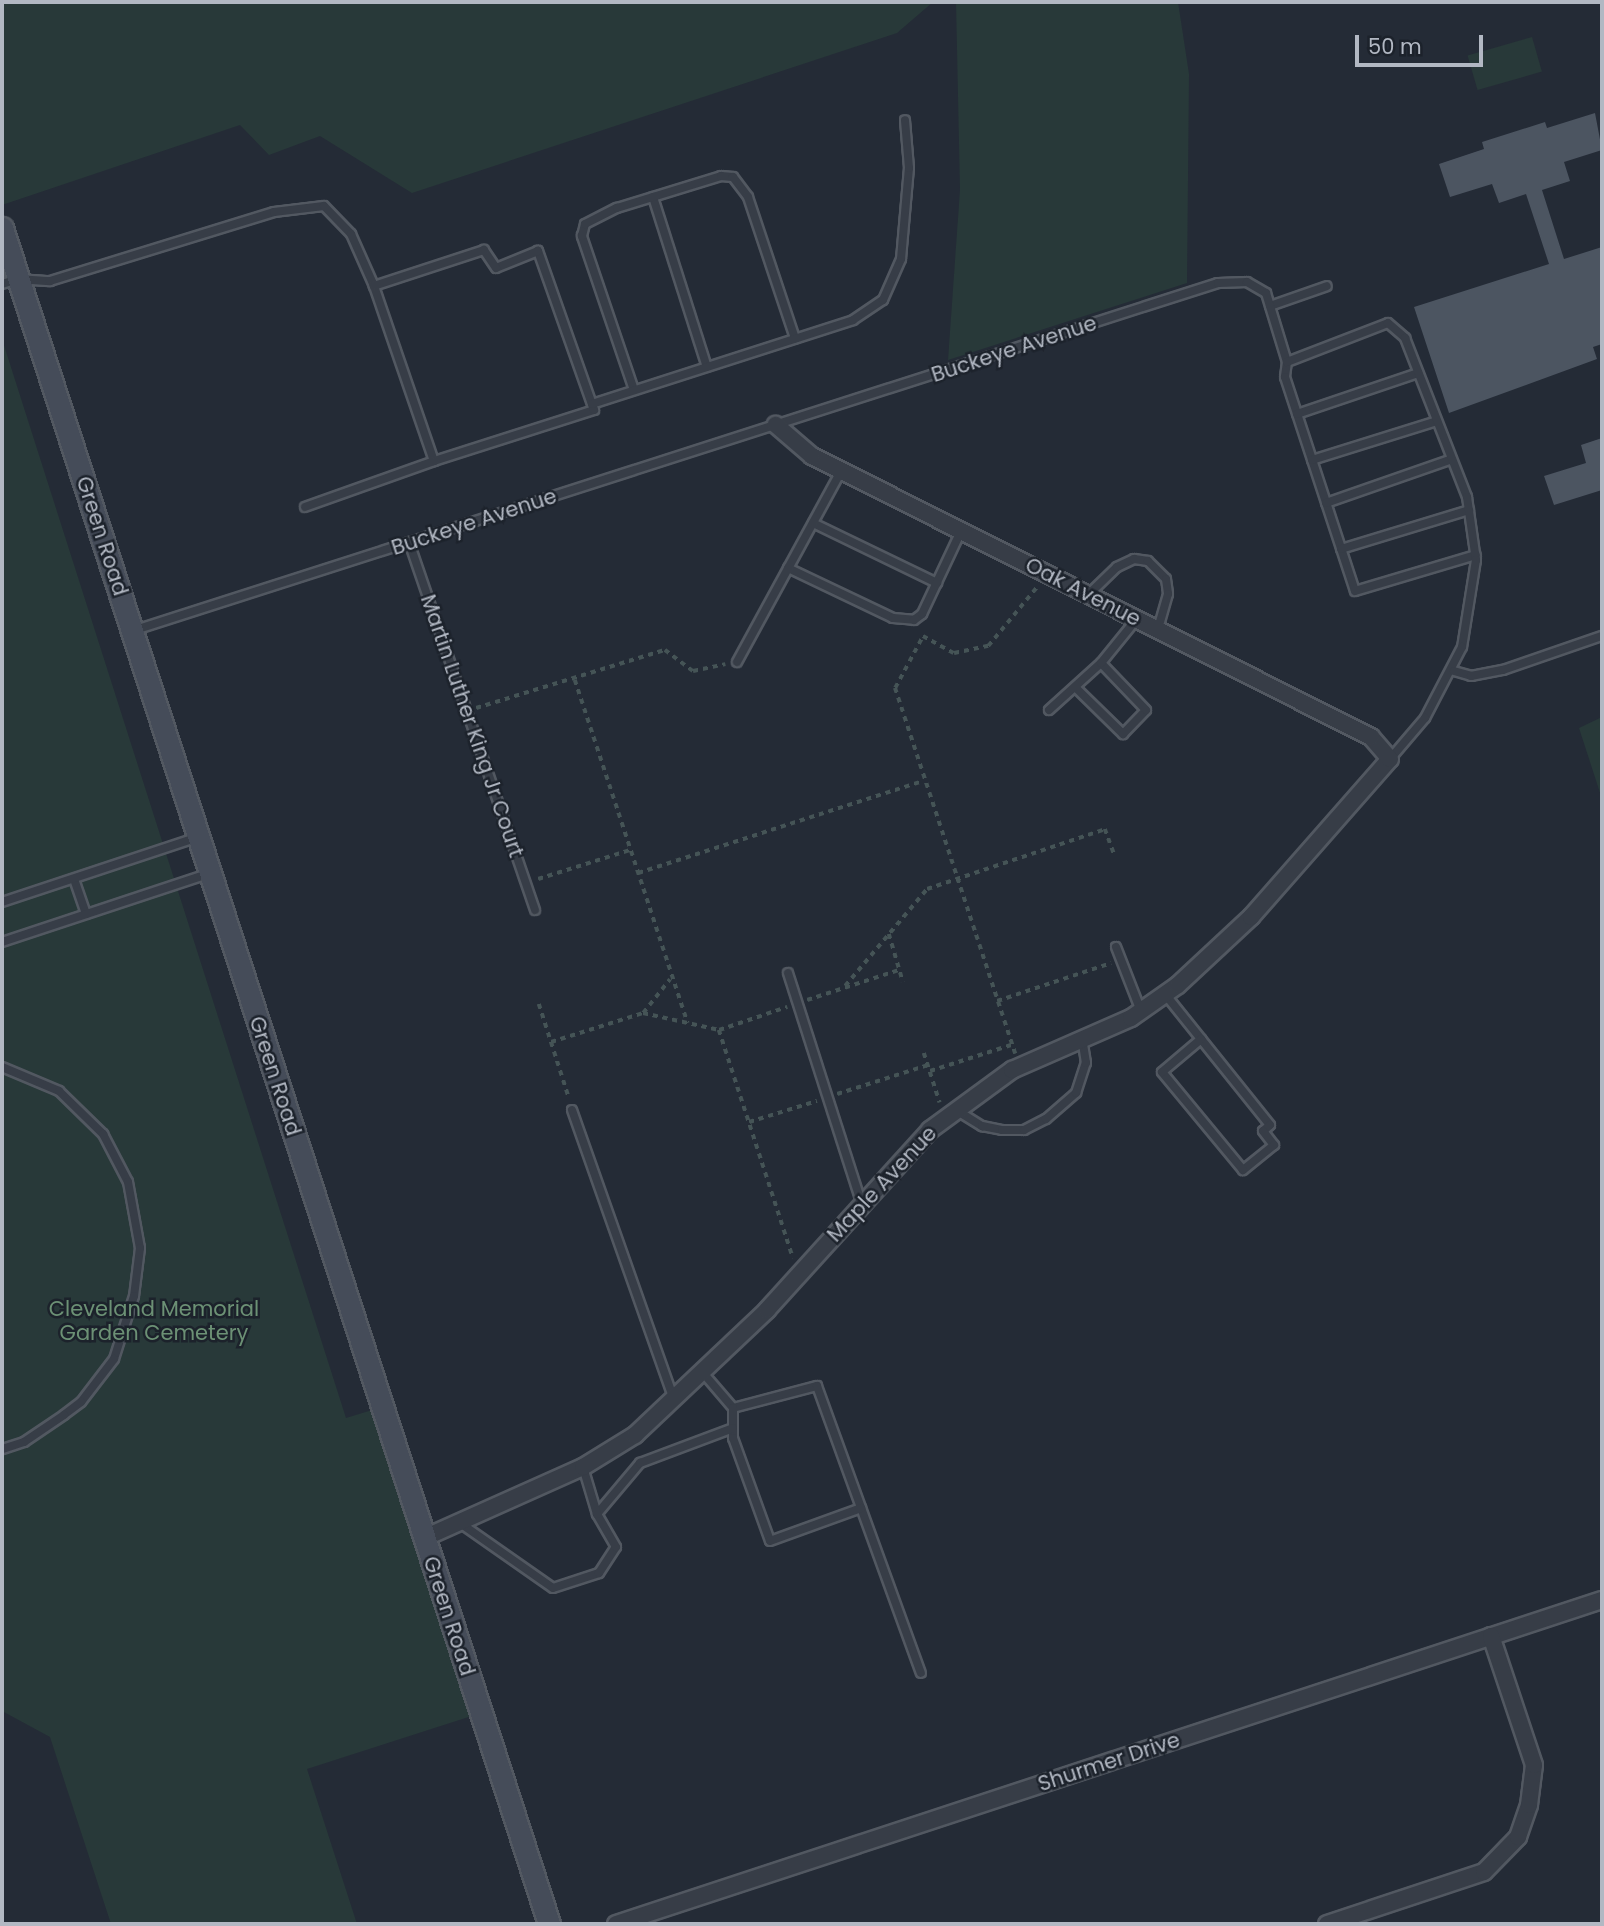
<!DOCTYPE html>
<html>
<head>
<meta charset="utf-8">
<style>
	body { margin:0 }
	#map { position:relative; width:1604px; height:1926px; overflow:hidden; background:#242b36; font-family:Poppins,sans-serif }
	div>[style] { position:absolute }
	.green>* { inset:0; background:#283939; transform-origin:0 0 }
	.building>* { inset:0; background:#4c5561 }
	.path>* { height:3.5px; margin-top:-1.75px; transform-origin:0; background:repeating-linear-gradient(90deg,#455456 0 5px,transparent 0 10px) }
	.roads { filter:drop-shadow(2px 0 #525861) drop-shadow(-2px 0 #525861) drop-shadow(0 2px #525861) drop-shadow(0 -2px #525861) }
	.service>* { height:8px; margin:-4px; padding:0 4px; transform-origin:4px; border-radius:4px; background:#373d47 }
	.minor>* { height:16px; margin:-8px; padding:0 8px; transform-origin:8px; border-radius:8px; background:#373d47 }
	.secondary>* { height:21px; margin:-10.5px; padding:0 10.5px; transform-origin:10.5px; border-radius:10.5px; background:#454c59 }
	span { translate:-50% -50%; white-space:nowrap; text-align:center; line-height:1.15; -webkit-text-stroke:5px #1c222b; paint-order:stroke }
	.street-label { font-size:21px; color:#b2b8c3 }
	.park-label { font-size:21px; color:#6c9175 }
	.frame { position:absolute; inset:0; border:4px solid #b2b8c3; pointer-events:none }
	.scale { position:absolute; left:1355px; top:35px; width:128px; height:32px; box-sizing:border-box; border:4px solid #b2b8c3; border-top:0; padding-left:9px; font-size:21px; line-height:24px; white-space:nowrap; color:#b2b8c3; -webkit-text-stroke:5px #1c222b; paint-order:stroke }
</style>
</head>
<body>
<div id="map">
	<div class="green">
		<div style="clip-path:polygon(2px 2px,933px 2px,897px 33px,412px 193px,320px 136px,269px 155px,240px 125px,2px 205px)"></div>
		<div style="clip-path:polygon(956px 2px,1178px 2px,1189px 74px,1187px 283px,948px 360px,960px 190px)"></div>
		<div style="left:1532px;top:37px;width:36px;height:67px;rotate:74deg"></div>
		<div style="clip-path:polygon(2px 339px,346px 1418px,382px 1407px,481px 1713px,307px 1769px,357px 1924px,111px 1924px,50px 1737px,2px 1711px)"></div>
		<div style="clip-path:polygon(1602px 717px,1602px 799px,1579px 728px)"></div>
	</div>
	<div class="building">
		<div style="clip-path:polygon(1595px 113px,1602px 150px,1564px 162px,1570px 181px,1542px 190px,1564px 259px,1602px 247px,1602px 344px,1593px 347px,1597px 359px,1449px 413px,1414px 307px,1549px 264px,1526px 194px,1499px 203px,1492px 184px,1450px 197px,1439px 164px,1484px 149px,1482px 142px,1545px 122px,1547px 128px)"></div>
		<div style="clip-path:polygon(1602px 438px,1602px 490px,1554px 505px,1544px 476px,1586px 463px,1581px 445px)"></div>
	</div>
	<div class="path">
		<div style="left:575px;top:680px;width:361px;rotate:71.8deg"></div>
		<div style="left:476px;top:708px;width:198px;rotate:-17.1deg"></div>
		<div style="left:665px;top:650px;width:35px;rotate:37deg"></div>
		<div style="left:693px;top:671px;width:33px;rotate:-12deg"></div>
		<div style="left:638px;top:873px;width:299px;rotate:-17.9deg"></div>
		<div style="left:538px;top:879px;width:96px;rotate:-17.5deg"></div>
		<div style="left:889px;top:934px;width:50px;rotate:73.7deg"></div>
		<div style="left:845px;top:986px;width:127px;rotate:-49.8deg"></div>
		<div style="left:927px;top:889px;width:188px;rotate:-18.6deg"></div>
		<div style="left:1105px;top:829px;width:27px;rotate:70deg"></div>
		<div style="left:807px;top:1000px;width:97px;rotate:-18.1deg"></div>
		<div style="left:997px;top:1001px;width:120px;rotate:-18.4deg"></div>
		<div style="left:539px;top:1004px;width:99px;rotate:72.3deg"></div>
		<div style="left:643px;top:1013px;width:43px;rotate:-51.5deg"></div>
		<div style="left:719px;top:1030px;width:240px;rotate:72deg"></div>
		<div style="left:551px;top:1042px;width:96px;rotate:-17.5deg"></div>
		<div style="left:643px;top:1013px;width:78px;rotate:12.6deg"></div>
		<div style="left:719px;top:1030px;width:72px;rotate:-18.7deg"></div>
		<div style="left:924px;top:1053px;width:52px;rotate:72.3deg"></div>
		<div style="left:1015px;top:1054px;width:385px;rotate:-108.2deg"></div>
		<div style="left:895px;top:688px;width:59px;rotate:-61.7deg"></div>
		<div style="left:923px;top:636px;width:35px;rotate:29deg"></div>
		<div style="left:954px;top:653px;width:35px;rotate:-12deg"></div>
		<div style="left:988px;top:646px;width:77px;rotate:-50.3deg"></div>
		<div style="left:930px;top:1071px;width:85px;rotate:-17.8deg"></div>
		<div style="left:837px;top:1094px;width:96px;rotate:-17.7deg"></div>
		<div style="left:749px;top:1122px;width:71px;rotate:-17.2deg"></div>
	</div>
	<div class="roads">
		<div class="service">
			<div style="left:653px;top:197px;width:178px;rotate:72.4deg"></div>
			<div style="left:2px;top:284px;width:17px;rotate:-17deg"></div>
			<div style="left:18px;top:279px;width:32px;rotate:4deg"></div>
			<div style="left:50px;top:281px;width:234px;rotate:-17.1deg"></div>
			<div style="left:274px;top:212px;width:50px;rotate:-6.8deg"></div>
			<div style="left:324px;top:206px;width:39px;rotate:46deg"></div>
			<div style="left:351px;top:234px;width:57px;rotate:66.1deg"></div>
			<div style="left:374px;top:286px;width:185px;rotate:71.1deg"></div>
			<div style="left:434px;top:461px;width:168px;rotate:-17.7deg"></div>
			<div style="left:594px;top:410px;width:169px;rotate:-109.4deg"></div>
			<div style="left:538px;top:251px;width:45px;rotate:158deg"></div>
			<div style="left:496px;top:268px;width:22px;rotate:-124deg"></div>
			<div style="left:484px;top:250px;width:116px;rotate:161.9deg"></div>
			<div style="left:1270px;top:306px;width:60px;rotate:-19.3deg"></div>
			<div style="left:1287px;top:362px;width:15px;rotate:98deg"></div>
			<div style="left:1285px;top:377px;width:225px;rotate:71.9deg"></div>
			<div style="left:1355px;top:591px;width:126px;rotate:-16.6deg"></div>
			<div style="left:634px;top:390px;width:163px;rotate:-108.7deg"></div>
			<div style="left:582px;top:236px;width:12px;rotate:-76deg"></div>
			<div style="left:585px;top:224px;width:36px;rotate:-27deg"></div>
			<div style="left:617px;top:208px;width:109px;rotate:-17.1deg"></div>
			<div style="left:721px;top:176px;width:12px;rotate:5deg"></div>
			<div style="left:733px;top:177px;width:25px;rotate:53deg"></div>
			<div style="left:748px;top:197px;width:149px;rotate:71.6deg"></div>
			<div style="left:592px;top:404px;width:274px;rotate:-17.8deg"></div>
			<div style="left:853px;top:320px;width:36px;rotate:-34deg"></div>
			<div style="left:883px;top:300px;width:45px;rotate:-66.3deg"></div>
			<div style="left:901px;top:259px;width:91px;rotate:-85deg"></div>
			<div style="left:909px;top:168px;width:48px;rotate:-94.8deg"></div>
			<div style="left:1297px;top:414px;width:128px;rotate:-18.7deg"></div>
			<div style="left:1312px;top:460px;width:131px;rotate:-17.3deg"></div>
			<div style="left:1326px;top:503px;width:133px;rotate:-19.2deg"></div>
			<div style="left:305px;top:507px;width:137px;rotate:-19.6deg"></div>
			<div style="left:813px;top:523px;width:138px;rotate:25.8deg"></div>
			<div style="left:409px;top:542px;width:389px;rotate:71.1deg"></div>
			<div style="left:1341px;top:549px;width:134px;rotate:-16.9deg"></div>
			<div style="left:788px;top:568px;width:116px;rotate:25.5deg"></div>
			<div style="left:893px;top:618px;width:21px;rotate:5deg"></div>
			<div style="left:914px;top:620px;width:10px;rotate:-37deg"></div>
			<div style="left:922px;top:614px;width:92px;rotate:-64.8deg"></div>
			<div style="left:1088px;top:595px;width:40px;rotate:-44deg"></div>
			<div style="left:1117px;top:567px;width:19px;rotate:-25deg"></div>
			<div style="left:1134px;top:559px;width:14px;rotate:8deg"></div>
			<div style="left:1148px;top:561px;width:25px;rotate:45deg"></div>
			<div style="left:1166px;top:579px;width:15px;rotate:82deg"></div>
			<div style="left:1168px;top:594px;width:37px;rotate:106deg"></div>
			<div style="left:132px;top:631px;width:1140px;rotate:-17.77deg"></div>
			<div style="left:1218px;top:283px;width:29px;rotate:-2deg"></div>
			<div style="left:1247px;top:282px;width:22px;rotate:30deg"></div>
			<div style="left:1266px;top:293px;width:72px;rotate:73.1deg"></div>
			<div style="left:1287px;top:362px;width:108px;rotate:-21.1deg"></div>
			<div style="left:1388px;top:323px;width:23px;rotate:41deg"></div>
			<div style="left:1405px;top:338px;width:171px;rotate:68.7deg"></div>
			<div style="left:1467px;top:497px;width:64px;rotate:81.9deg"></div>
			<div style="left:1476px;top:560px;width:88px;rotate:99.1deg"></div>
			<div style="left:1462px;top:647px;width:80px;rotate:117.5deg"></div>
			<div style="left:1425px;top:718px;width:54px;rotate:130.5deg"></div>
			<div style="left:737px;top:662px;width:217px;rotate:-61.4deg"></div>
			<div style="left:1454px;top:671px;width:18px;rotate:16deg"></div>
			<div style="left:1471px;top:676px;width:33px;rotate:-11deg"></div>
			<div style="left:1503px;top:670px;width:105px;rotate:-19deg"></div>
			<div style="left:1076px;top:688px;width:66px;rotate:44.4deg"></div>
			<div style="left:1123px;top:734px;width:33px;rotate:-46deg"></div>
			<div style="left:1146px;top:710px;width:65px;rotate:-133.8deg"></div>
			<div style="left:1049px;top:710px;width:70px;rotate:-42.1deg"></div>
			<div style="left:1101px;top:663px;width:55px;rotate:-50.9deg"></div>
			<div style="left:74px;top:879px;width:37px;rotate:71deg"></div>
			<div style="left:2px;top:902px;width:206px;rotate:-18.3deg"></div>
			<div style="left:2px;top:942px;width:217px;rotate:-18.3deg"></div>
			<div style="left:1116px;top:947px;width:69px;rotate:68.7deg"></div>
			<div style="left:788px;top:973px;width:244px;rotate:72.3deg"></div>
			<div style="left:1165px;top:994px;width:58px;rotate:51.3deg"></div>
			<div style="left:1201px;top:1039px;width:110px;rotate:51.3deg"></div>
			<div style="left:1270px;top:1125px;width:9px;rotate:139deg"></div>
			<div style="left:1263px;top:1131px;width:18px;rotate:52deg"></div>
			<div style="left:1274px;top:1145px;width:40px;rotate:141deg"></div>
			<div style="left:1243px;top:1170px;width:127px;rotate:-129.6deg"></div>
			<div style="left:1162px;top:1072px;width:51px;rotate:-40.2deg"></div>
			<div style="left:2px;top:1067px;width:62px;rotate:22.8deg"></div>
			<div style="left:59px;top:1091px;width:62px;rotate:44.3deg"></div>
			<div style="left:103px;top:1134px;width:54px;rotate:62.5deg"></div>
			<div style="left:128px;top:1182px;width:67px;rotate:79.7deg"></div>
			<div style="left:140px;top:1248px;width:48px;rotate:97.1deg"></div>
			<div style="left:134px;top:1296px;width:66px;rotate:107.6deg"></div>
			<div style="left:114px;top:1359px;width:54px;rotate:127.5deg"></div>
			<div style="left:81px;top:1402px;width:21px;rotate:143deg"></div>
			<div style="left:64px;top:1415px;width:48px;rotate:146deg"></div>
			<div style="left:24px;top:1442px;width:23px;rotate:162deg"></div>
			<div style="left:572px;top:1110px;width:307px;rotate:70.6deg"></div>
			<div style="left:956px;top:1110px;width:31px;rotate:32deg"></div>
			<div style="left:982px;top:1126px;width:20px;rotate:11deg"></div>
			<div style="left:1002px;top:1130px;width:22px"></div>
			<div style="left:1024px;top:1130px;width:25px;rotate:-27deg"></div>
			<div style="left:1046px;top:1119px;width:40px;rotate:-41deg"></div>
			<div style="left:1076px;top:1093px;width:32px;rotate:-72deg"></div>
			<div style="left:1086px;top:1063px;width:24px;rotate:-99deg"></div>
			<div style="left:704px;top:1374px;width:45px;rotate:49.5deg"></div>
			<div style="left:733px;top:1408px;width:87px;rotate:-14.7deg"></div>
			<div style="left:817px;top:1386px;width:305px;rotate:70.1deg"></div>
			<div style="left:733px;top:1408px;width:30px;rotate:90deg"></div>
			<div style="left:733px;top:1438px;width:109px;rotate:70.2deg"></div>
			<div style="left:770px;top:1541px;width:97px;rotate:-19.9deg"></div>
			<div style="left:597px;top:1514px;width:67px;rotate:-49.9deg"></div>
			<div style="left:640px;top:1463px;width:99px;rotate:-20.6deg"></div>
			<div style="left:460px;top:1523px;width:113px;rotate:35deg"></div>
			<div style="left:553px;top:1588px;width:48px;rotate:-18.1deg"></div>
			<div style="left:599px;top:1573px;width:31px;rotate:-57deg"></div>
			<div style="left:616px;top:1547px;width:38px;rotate:-120deg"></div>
			<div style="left:597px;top:1514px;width:49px;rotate:-106.6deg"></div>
		</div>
		<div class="minor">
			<div style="left:424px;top:1538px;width:174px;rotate:-24.1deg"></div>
			<div style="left:583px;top:1467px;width:61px;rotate:-31.6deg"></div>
			<div style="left:635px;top:1435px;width:182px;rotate:-43.4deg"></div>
			<div style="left:767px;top:1310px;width:243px;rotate:-47.8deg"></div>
			<div style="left:930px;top:1130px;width:102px;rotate:-36.2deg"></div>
			<div style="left:1012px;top:1070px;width:130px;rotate:-23.6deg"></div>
			<div style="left:1131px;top:1018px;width:57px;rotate:-35.1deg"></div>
			<div style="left:1178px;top:985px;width:100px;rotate:-43deg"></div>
			<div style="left:1251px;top:917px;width:210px;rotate:-48.7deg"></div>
			<div style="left:1390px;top:759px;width:29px;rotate:-131deg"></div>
			<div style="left:1371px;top:737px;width:626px;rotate:-153.31deg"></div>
			<div style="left:812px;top:456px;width:48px;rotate:-139.3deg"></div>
			<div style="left:616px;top:1924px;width:1038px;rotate:-18.19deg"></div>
			<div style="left:1327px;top:1924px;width:165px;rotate:-18.3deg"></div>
			<div style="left:1484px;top:1872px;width:49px;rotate:-45.8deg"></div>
			<div style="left:1518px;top:1837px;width:34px;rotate:-71deg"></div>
			<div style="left:1529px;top:1805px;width:40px;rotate:-82.9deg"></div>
			<div style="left:1534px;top:1765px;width:136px;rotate:-108.4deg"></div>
		</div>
		<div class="secondary">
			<div style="left:2px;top:228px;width:1782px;rotate:72.12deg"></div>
		</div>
	</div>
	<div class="street-label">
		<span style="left:1014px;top:349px;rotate:-18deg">Buckeye Avenue</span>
		<span style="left:474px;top:522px;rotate:-18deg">Buckeye Avenue</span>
		<span style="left:102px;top:536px;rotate:72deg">Green Road</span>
		<span style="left:1083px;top:592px;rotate:27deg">Oak Avenue</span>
		<span style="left:472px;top:726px;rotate:71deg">Martin Luther King Jr Court</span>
		<span style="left:275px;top:1076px;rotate:72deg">Green Road</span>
		<span style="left:882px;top:1184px;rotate:-47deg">Maple Avenue</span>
		<span style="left:449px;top:1616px;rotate:72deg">Green Road</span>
		<span style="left:1109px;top:1762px;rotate:-18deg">Shurmer Drive</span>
	</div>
	<div class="park-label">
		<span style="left:154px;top:1321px">Cleveland Memorial<br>Garden Cemetery</span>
	</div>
	<div class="frame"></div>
	<div class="scale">50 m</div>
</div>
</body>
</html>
